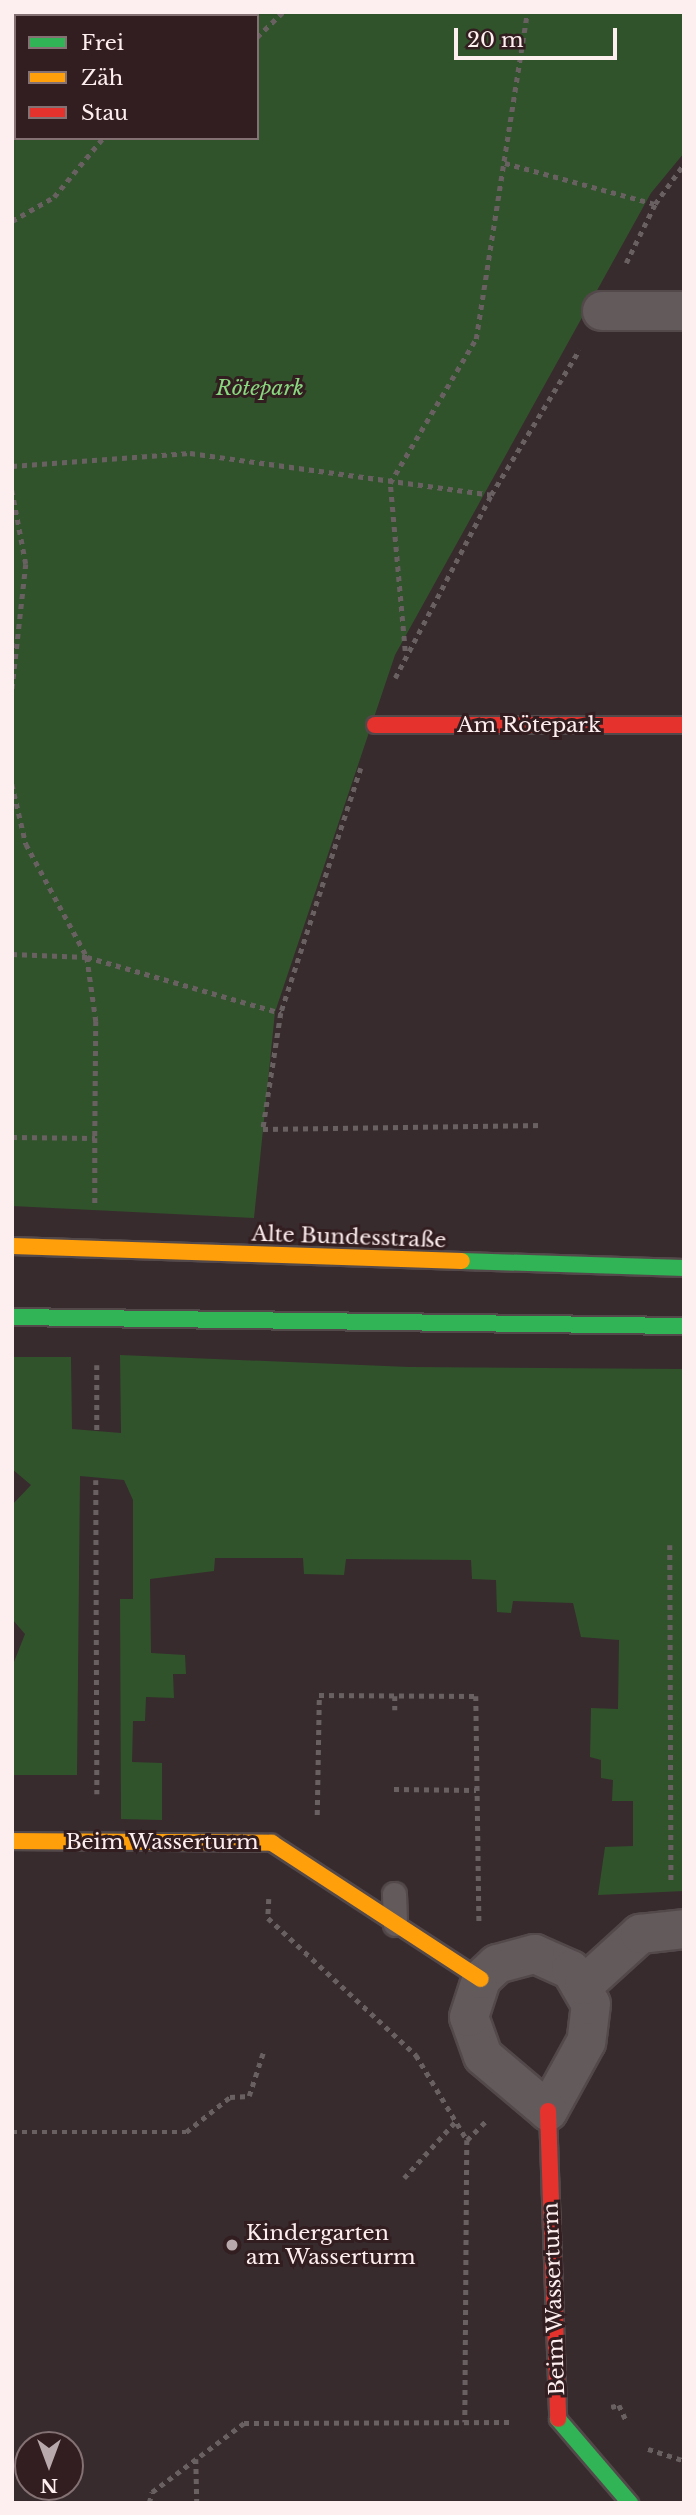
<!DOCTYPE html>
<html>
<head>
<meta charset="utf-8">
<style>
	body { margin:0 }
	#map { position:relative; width:696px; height:2515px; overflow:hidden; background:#372b2e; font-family:"Libre Baskerville",serif }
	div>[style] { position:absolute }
	.green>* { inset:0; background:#31532b }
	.path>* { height:4.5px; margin-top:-2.25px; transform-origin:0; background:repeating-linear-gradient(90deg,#696062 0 5px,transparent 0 10px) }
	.roads { filter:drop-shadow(2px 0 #53484a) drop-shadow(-2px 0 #53484a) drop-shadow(0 2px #53484a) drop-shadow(0 -2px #53484a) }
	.lane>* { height:23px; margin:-11.5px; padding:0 11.5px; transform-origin:11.5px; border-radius:11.5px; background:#635a5c }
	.street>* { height:38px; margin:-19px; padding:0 19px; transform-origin:19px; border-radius:19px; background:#635a5c }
	.fast>* { height:16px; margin:-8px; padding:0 8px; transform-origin:8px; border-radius:8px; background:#30b455 }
	.slow>* { height:16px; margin:-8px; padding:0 8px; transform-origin:8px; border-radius:8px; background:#ff9f0a }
	.jam>* { height:16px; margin:-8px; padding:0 8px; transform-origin:8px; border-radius:8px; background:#e5322d }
	.dots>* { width:19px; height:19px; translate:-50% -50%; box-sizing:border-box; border:4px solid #321d20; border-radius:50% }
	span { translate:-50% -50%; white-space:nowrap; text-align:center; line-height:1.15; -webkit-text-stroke:6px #321d20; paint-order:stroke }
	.park-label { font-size:21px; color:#89d77f; font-style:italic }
	.street-label { font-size:21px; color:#fdeef0 }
	.poi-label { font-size:21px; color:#fdeef0 }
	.left { translate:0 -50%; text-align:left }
	.frame { position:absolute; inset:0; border:14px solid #fdeef0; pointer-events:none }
	.legend { position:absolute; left:14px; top:14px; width:245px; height:126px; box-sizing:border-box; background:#321d20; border:2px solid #837173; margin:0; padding:9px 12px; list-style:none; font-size:21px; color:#fdeef0 }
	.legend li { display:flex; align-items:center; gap:14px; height:35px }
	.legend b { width:35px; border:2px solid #837173 }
	.north { position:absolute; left:14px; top:2431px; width:70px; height:70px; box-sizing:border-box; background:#321d20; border:2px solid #837173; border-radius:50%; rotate:180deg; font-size:19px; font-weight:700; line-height:28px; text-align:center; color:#fdeef0 }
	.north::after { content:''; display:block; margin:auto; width:24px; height:32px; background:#b8aaac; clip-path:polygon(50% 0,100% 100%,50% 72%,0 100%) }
	.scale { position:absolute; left:454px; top:28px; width:163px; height:32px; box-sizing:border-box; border:4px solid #fdeef0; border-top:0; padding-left:9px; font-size:21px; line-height:24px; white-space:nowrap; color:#fdeef0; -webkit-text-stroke:5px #321d20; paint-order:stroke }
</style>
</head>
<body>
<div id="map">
	<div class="green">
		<div style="clip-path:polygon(evenodd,12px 12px,684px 12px,684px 153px,651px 193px,395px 655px,275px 1012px,254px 1218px,12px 1206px,12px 12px,16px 16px,257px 16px,257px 138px,16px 138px,16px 16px)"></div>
		<div style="clip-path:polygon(120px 1355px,409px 1367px,684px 1369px,684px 1891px,598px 1895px,605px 1847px,633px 1846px,633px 1801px,612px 1801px,613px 1780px,601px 1778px,601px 1760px,590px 1757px,591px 1708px,618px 1709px,619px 1640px,581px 1637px,573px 1603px,513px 1601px,511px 1613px,497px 1612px,496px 1580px,472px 1579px,471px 1560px,346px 1559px,344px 1575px,304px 1574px,303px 1558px,215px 1558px,214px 1571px,150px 1579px,151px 1653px,185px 1655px,186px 1674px,173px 1674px,174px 1698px,146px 1697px,145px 1721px,133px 1721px,132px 1762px,162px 1763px,162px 1820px,121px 1819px,120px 1599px,133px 1599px,133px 1500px,124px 1480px,80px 1476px,77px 1775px,12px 1775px,12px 1667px,25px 1634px,12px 1619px,12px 1505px,31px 1485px,12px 1469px,12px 1357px,71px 1357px,72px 1429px,121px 1433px)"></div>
	</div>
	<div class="path">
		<div style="left:257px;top:37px;width:36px;rotate:-44deg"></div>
		<div style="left:505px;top:163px;width:156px;rotate:15.3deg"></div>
		<div style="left:12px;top:221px;width:48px;rotate:-29.7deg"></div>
		<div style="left:54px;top:197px;width:77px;rotate:-50.3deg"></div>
		<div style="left:626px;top:263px;width:66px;rotate:-63.8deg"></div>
		<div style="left:655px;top:204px;width:49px;rotate:-54.1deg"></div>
		<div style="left:12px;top:466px;width:178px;rotate:-4.2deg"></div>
		<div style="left:190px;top:453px;width:304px;rotate:7.9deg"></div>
		<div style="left:12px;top:490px;width:75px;rotate:79.3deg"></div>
		<div style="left:26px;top:564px;width:127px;rotate:96.3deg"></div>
		<div style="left:405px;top:651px;width:169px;rotate:-95.1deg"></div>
		<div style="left:390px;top:483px;width:168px;rotate:-59.2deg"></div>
		<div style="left:476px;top:339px;width:331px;rotate:-81.1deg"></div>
		<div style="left:395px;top:678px;width:207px;rotate:-62.3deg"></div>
		<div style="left:491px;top:495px;width:170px;rotate:-58.7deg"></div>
		<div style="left:361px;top:768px;width:258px;rotate:108.1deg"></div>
		<div style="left:281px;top:1013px;width:117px;rotate:98.8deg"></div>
		<div style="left:263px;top:1129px;width:280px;rotate:-0.8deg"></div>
		<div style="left:12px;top:784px;width:62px;rotate:76.9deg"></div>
		<div style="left:26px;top:844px;width:128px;rotate:61.6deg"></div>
		<div style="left:87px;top:957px;width:65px;rotate:82deg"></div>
		<div style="left:96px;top:1021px;width:117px;rotate:90.5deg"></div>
		<div style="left:12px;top:954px;width:75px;rotate:2.3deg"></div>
		<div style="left:87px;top:957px;width:202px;rotate:16.1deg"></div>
		<div style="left:12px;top:1137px;width:83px;rotate:0.7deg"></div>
		<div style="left:95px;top:1138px;width:65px;rotate:90deg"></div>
		<div style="left:97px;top:1365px;width:66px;rotate:90deg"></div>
		<div style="left:96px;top:1480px;width:314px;rotate:89.8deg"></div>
		<div style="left:670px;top:1545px;width:339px;rotate:89.8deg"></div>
		<div style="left:395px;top:1696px;width:14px;rotate:90deg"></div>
		<div style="left:394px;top:1789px;width:82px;rotate:0.7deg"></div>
		<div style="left:317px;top:1815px;width:120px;rotate:-89deg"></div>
		<div style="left:319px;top:1695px;width:157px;rotate:0.4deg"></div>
		<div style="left:476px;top:1696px;width:226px;rotate:89.2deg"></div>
		<div style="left:269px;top:1899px;width:19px;rotate:93deg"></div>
		<div style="left:268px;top:1918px;width:202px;rotate:42.8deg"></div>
		<div style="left:416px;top:2055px;width:99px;rotate:59deg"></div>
		<div style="left:467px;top:2140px;width:282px;rotate:90.4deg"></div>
		<div style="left:12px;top:2132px;width:174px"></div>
		<div style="left:186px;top:2132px;width:56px;rotate:-38.5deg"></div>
		<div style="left:230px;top:2097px;width:19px;rotate:-3deg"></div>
		<div style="left:249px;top:2096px;width:45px;rotate:-72deg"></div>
		<div style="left:467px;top:2140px;width:27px;rotate:-45deg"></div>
		<div style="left:404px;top:2178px;width:76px;rotate:-47.7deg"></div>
		<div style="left:611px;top:2407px;width:8px;rotate:-14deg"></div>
		<div style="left:619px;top:2405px;width:19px;rotate:65deg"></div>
		<div style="left:648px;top:2449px;width:38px;rotate:18deg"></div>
		<div style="left:196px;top:2459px;width:44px;rotate:88.7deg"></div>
		<div style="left:149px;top:2503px;width:11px;rotate:-75deg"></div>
		<div style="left:152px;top:2492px;width:115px;rotate:-36.9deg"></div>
		<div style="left:244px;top:2423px;width:265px;rotate:-0.2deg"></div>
	</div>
	<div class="roads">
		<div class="lane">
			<div style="left:394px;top:1894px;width:30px;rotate:88deg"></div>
		</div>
		<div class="street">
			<div style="left:602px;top:311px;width:82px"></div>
			<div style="left:535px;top:1954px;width:39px;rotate:24deg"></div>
			<div style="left:571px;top:1970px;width:39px;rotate:60deg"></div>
			<div style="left:591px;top:2004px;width:38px;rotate:97deg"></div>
			<div style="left:586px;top:2042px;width:79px;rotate:118.8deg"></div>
			<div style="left:548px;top:2111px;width:85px;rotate:-139.8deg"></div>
			<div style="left:483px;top:2056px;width:41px;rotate:-109.7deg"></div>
			<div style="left:469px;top:2017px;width:40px;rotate:-72deg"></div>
			<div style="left:481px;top:1979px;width:22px;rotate:-43deg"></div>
			<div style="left:497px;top:1964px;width:39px;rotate:-15deg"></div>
			<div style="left:584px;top:1985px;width:76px;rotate:-42.3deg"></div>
			<div style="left:640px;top:1934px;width:44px;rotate:-6.5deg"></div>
		</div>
		<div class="fast">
			<div style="left:462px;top:1261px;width:222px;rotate:1.8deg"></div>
			<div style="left:12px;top:1317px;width:672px;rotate:0.77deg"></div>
			<div style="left:558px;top:2419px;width:111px;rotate:49.4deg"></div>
		</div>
		<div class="slow">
			<div style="left:12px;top:1246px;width:450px;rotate:1.9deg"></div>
			<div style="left:12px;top:1841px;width:260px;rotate:0.4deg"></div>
			<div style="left:272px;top:1843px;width:249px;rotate:33.1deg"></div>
		</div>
		<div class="jam">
			<div style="left:375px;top:725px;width:309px"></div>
			<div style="left:548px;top:2111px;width:308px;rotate:88.1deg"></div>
		</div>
	</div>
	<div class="dots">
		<div style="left:232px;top:2245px;background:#b8aaac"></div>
	</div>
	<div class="park-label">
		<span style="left:260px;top:388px">Rötepark</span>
	</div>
	<div class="street-label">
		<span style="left:529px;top:725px">Am Rötepark</span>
		<span style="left:349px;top:1237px;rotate:2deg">Alte Bundesstraße</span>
		<span style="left:162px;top:1842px">Beim Wasserturm</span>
		<span style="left:554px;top:2299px;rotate:-92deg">Beim Wasserturm</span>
	</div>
	<div class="poi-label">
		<span class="left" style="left:246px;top:2245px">Kindergarten<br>am Wasserturm</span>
	</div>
	<div class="frame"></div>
	<ul class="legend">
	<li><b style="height:9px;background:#30b455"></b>Frei</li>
	<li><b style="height:9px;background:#ff9f0a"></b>Zäh</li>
	<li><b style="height:9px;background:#e5322d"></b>Stau</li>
	</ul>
	<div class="north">N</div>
	<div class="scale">20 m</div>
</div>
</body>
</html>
